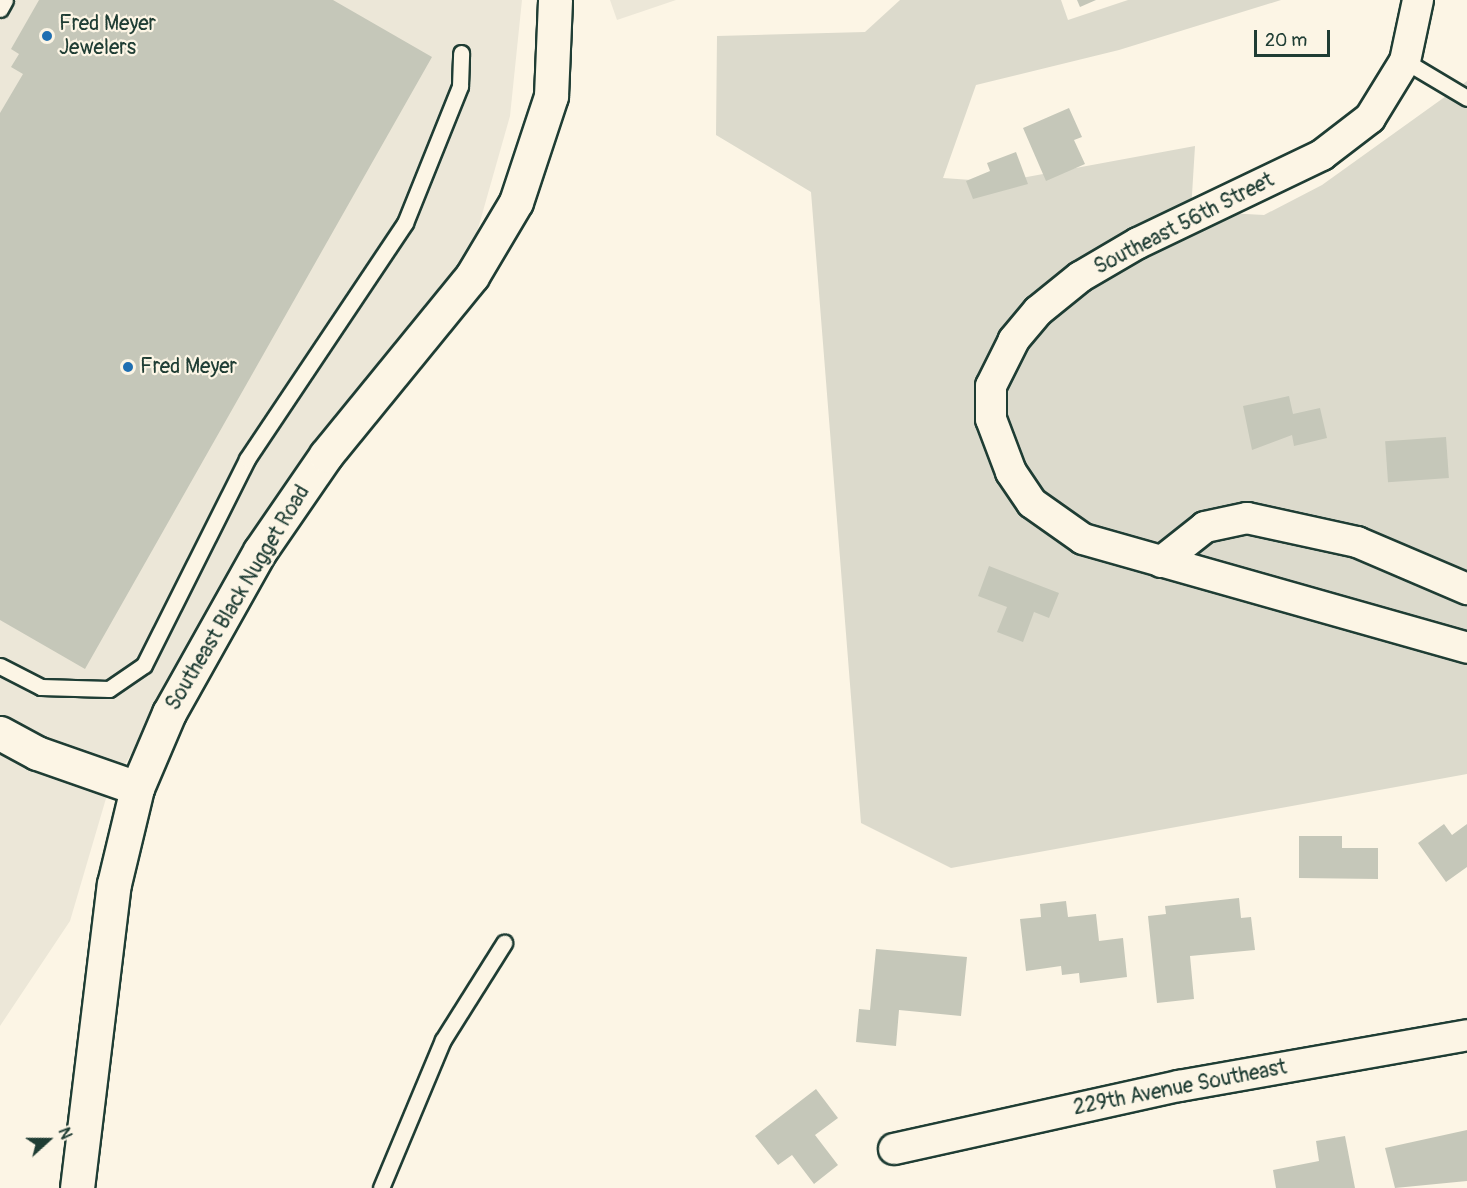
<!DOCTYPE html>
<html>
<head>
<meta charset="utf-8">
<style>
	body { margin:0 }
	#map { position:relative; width:1467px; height:1188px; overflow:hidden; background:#fcf5e5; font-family:Pangolin,sans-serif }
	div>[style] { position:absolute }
	.built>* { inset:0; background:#ece7d8 }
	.green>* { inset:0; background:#dcdacc }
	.building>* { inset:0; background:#c5c7b9; transform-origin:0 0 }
	.roads { filter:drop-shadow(2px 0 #1f3d34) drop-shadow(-2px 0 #1f3d34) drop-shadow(0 2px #1f3d34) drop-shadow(0 -2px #1f3d34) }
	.service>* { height:15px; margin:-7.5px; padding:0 7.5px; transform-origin:7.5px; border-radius:7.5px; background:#fcf5e5 }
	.minor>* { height:30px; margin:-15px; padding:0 15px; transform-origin:15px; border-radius:15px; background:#fcf5e5 }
	.tertiary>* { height:33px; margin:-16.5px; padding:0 16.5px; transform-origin:16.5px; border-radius:16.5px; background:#fcf5e5 }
	.dots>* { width:16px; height:16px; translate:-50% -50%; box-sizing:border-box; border:3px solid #fcf5e5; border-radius:50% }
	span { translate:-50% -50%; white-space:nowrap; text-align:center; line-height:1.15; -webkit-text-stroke:4.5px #fcf5e5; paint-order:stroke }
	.poi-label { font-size:21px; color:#1f3d34 }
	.left { translate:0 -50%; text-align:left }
	.street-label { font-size:21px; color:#1f3d34 }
	.north { position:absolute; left:18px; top:1110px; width:60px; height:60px; -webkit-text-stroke:4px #fcf5e5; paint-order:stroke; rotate:69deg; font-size:16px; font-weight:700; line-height:24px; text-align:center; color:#1f3d34 }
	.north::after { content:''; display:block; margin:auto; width:21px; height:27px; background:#1f3d34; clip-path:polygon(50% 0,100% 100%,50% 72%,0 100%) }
	.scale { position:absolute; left:1254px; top:30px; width:76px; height:27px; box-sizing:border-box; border:3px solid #1f3d34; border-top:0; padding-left:8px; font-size:18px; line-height:21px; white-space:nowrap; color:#1f3d34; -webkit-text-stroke:4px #fcf5e5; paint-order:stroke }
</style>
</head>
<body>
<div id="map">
	<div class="built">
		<div style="clip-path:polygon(0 0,522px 0,510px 116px,466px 271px,266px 524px,107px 795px,70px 921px,0 1026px)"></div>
		<div style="clip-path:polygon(610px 0,676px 0,617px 20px)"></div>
	</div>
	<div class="green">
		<div style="clip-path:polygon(900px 0,1061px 0,1068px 20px,1128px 0,1281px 0,1119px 50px,976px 85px,943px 178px,1000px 182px,1195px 146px,1191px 211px,1264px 215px,1322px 185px,1467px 81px,1467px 774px,951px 868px,861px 823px,811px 192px,716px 135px,717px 36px,865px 32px)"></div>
	</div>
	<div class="building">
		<div style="clip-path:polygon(39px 0,333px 0,432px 57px,85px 669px,0 620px,0 113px,23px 74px,11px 67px,19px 54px,11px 49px)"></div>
		<div style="clip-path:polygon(1077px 0,1096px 0,1080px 7px)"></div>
		<div style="clip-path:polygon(1069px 108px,1082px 137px,1074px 140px,1085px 164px,1046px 181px,1023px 128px)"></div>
		<div style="clip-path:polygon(1016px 152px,1028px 184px,973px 199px,966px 181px,990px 171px,987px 163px)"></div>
		<div style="clip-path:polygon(1289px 396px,1293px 414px,1320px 408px,1327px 438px,1294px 446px,1292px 435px,1252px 450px,1243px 406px)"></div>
		<div style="left:1446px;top:437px;width:41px;height:61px;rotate:86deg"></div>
		<div style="clip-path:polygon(989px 566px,1059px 593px,1049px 618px,1034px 612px,1023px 642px,997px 632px,1007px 607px,978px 596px)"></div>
		<div style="clip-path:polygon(1444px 824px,1452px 835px,1467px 824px,1467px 867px,1446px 882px,1418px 843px)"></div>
		<div style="clip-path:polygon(1299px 836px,1342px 836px,1342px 848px,1378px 848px,1378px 879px,1299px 878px)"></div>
		<div style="clip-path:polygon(1239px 898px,1241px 918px,1251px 917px,1255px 950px,1190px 956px,1194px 999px,1157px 1003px,1148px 916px,1166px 914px,1165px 906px)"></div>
		<div style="clip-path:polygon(1066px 901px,1068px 917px,1096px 914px,1099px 941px,1123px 938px,1127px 977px,1080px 983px,1079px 973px,1062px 975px,1061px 966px,1026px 971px,1020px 919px,1041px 917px,1040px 904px)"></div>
		<div style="clip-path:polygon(876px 949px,967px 957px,961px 1016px,899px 1010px,896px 1046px,856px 1042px,859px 1009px,870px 1010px)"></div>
		<div style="clip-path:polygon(816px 1089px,838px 1118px,815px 1135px,838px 1165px,814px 1184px,792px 1155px,778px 1165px,755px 1136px)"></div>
		<div style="clip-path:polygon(1467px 1130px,1467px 1181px,1395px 1188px,1385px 1148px)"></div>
		<div style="clip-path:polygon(1345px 1136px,1355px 1188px,1276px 1188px,1273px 1170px,1319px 1161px,1316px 1141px)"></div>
	</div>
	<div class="roads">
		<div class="service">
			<div style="left:0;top:9px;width:10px;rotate:-61deg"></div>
			<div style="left:1405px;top:61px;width:72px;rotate:30.8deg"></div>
			<div style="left:0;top:666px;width:46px;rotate:27.1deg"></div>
			<div style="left:41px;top:687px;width:68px;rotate:1.7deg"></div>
			<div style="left:109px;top:689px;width:42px;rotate:-34.4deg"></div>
			<div style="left:144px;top:665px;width:230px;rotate:-63.4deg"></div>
			<div style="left:247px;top:459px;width:284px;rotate:-56.2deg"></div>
			<div style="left:405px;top:223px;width:148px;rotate:-68.1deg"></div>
			<div style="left:460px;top:86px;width:33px;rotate:-88deg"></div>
			<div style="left:381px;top:1188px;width:160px;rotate:-67.3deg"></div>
			<div style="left:443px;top:1040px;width:115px;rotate:-57.8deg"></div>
		</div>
		<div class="minor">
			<div style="left:1418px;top:0;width:62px;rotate:102deg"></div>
			<div style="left:1405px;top:61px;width:67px;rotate:121.6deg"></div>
			<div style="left:1370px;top:118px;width:61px;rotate:142.4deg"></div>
			<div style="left:1322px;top:155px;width:204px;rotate:154.4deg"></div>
			<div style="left:1138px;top:243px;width:67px;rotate:149.6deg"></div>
			<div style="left:1080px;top:277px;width:54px;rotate:141deg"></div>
			<div style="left:1038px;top:311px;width:38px;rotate:130deg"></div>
			<div style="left:1014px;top:340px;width:51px;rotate:116.6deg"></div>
			<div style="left:991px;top:386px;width:33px;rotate:90deg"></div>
			<div style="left:991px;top:419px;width:57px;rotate:69.3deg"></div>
			<div style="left:1011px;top:472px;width:37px;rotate:56deg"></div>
			<div style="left:1032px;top:503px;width:62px;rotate:35.2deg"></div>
			<div style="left:1083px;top:539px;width:399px;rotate:15.8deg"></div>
			<div style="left:1161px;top:562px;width:56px;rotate:-38.5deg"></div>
			<div style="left:1205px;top:527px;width:43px;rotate:-12.1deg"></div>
			<div style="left:1247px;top:518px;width:113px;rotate:12.3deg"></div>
			<div style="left:1357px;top:542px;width:120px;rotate:23.1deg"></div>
			<div style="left:894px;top:1149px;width:292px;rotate:-12.5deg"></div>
			<div style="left:1179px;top:1086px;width:292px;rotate:-10deg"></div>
		</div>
		<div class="tertiary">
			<div style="left:0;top:733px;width:42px;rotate:28.4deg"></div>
			<div style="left:37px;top:753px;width:106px;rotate:19.3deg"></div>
			<div style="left:77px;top:1188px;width:306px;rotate:-83.1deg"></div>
			<div style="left:114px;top:884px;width:99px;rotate:-76.5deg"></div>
			<div style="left:137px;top:788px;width:82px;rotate:-66.9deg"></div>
			<div style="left:169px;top:713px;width:186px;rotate:-60.7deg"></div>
			<div style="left:260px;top:551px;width:116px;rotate:-55.5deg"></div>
			<div style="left:326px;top:455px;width:231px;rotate:-50.8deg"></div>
			<div style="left:472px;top:276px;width:86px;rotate:-59.3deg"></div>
			<div style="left:516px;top:202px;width:112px;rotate:-71.7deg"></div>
			<div style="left:551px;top:96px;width:96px;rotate:-87.6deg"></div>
		</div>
	</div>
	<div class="dots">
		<div style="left:47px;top:36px;background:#1f6fb2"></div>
		<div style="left:128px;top:367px;background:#1f6fb2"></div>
	</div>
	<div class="poi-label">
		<span class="left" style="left:59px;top:36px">Fred Meyer<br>Jewelers</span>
		<span class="left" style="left:140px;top:367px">Fred Meyer</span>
	</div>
	<div class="street-label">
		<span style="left:1184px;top:224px;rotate:-27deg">Southeast 56th Street</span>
		<span style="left:238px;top:598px;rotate:-59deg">Southeast Black Nugget Road</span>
		<span style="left:1180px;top:1088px;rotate:-11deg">229th Avenue Southeast</span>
	</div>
	<div class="north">N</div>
	<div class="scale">20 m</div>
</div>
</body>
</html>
